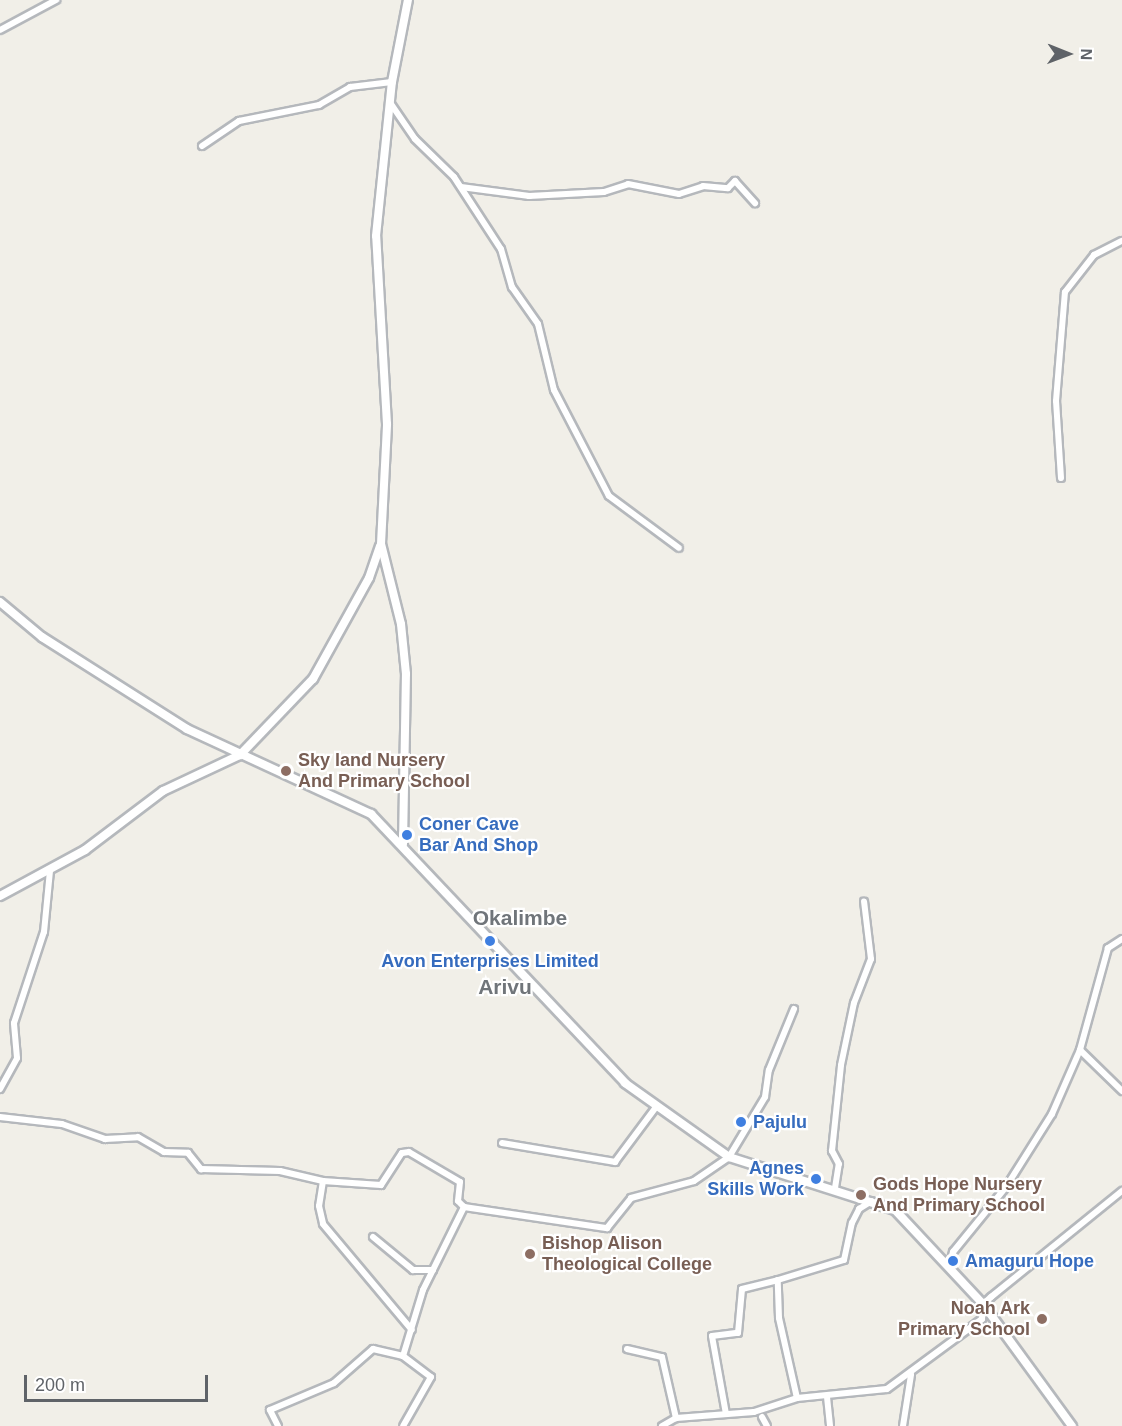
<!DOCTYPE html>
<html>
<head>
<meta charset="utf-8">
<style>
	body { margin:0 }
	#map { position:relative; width:1122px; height:1426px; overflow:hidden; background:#f1efe8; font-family:Arial,sans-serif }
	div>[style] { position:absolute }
	.roads { filter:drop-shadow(2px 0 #b5b8bc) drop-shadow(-2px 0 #b5b8bc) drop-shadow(0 2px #b5b8bc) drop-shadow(0 -2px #b5b8bc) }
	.minor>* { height:6px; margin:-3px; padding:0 3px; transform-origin:3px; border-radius:3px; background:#fff }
	.tertiary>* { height:8px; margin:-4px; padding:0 4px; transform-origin:4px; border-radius:4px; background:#fff }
	.dots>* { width:16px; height:16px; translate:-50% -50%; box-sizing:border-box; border:3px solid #fff; border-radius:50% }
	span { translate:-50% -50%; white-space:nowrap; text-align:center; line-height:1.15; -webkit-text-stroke:4.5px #fff; paint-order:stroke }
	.education-label { font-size:18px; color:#785e54; font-weight:700 }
	.left { translate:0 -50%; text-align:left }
	.right { translate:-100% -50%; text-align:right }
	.shop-label { font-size:18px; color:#366cbe; font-weight:700 }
	.quarter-label { font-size:21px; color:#70757a; font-weight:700 }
	.north { position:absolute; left:1038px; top:24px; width:60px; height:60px; -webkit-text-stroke:4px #fff; paint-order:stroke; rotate:91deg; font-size:16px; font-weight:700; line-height:24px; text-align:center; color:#5f6368 }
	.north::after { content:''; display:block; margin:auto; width:21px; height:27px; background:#5f6368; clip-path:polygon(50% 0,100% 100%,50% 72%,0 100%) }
	.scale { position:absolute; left:24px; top:1375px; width:184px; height:27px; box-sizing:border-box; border:3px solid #5f6368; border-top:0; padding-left:8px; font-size:18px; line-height:21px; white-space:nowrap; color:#5f6368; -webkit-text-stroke:4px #fff; paint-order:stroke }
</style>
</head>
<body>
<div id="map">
	<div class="roads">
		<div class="minor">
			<div style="left:0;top:30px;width:64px;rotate:-28.2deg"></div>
			<div style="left:391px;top:104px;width:42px;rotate:55.6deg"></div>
			<div style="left:415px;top:139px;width:54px;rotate:44.3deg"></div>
			<div style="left:454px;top:177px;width:86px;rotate:56.9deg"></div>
			<div style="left:501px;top:249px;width:40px;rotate:74deg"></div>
			<div style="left:512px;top:287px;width:45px;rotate:54.9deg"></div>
			<div style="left:538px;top:324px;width:68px;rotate:76.4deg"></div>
			<div style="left:554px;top:390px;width:119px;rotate:62.6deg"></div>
			<div style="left:609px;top:496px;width:87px;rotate:36.6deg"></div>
			<div style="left:202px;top:146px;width:45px;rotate:-34deg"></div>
			<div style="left:239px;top:121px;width:82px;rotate:-11.3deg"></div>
			<div style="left:319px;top:105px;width:36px;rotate:-30deg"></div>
			<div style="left:350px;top:87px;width:42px;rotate:-6.8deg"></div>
			<div style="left:461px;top:187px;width:69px;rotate:7.5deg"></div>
			<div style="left:529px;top:196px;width:75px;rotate:-3.1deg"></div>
			<div style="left:604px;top:192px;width:25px;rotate:-18deg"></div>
			<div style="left:628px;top:184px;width:52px;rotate:11.1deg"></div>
			<div style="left:679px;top:194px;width:25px;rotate:-18deg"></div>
			<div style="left:703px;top:186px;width:25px;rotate:5deg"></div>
			<div style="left:728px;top:188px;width:10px;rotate:-45deg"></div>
			<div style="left:735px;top:181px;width:30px;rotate:48deg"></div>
			<div style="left:1061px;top:478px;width:77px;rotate:-93.7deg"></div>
			<div style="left:1056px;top:401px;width:109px;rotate:-85.3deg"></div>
			<div style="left:1065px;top:292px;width:47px;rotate:-51.9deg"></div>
			<div style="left:1094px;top:255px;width:31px;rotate:-27deg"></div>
			<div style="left:1122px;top:939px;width:17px;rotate:147deg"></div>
			<div style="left:1108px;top:948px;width:106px;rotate:105.4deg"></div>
			<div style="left:1080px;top:1050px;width:59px;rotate:44.3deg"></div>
			<div style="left:0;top:1089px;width:35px;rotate:-61deg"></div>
			<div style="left:17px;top:1058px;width:35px;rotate:-95deg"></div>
			<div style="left:14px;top:1023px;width:96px;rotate:-71.8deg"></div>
			<div style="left:44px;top:932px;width:61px;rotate:-84.4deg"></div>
			<div style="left:0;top:1117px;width:62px;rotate:6.4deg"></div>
			<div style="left:62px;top:1124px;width:46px;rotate:19.2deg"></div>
			<div style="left:105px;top:1139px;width:33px;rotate:-3deg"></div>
			<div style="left:138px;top:1137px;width:30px;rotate:30deg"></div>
			<div style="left:164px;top:1152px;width:24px;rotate:2deg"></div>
			<div style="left:188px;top:1153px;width:21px;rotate:51deg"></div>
			<div style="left:201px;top:1169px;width:79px;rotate:1.5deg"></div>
			<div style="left:280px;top:1171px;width:44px;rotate:13.1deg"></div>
			<div style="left:323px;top:1181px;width:58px;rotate:3.9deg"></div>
			<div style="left:381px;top:1185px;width:38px;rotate:-57deg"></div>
			<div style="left:402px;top:1153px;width:7px;rotate:-8deg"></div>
			<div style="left:409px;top:1152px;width:59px;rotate:30.5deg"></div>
			<div style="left:460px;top:1182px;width:19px;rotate:96deg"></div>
			<div style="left:458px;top:1201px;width:8px;rotate:45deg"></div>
			<div style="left:502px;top:1143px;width:115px;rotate:9.5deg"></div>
			<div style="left:615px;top:1162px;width:69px;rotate:-53.3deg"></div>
			<div style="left:323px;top:1181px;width:25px;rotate:99deg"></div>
			<div style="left:319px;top:1206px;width:18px;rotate:77deg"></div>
			<div style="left:323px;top:1224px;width:138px;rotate:50deg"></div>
			<div style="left:835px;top:1188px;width:24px;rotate:-81deg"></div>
			<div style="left:839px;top:1164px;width:15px;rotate:-118deg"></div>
			<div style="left:832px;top:1151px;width:86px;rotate:-84deg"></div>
			<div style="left:841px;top:1065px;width:63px;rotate:-78.2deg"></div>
			<div style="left:854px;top:1003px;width:47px;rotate:-68.9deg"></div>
			<div style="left:871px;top:959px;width:58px;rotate:-96.9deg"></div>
			<div style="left:373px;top:1237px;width:52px;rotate:39.5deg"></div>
			<div style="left:413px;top:1270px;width:20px"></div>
			<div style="left:949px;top:1266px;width:15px;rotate:-74deg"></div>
			<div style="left:953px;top:1252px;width:84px;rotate:-50.8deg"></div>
			<div style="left:1006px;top:1187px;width:86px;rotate:-57.8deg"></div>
			<div style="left:1052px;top:1114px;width:70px;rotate:-66.4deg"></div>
			<div style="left:627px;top:1349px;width:36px;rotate:13deg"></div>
			<div style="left:662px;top:1357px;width:63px;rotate:77.1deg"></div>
			<div style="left:403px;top:1356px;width:35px;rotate:37deg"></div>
			<div style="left:431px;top:1377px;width:56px;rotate:119.7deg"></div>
			<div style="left:827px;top:1397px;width:29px;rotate:84deg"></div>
			<div style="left:797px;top:1398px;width:82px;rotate:-102.7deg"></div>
			<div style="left:779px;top:1318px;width:38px;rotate:-92deg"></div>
			<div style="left:778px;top:1280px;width:69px;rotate:-16.9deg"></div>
			<div style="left:844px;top:1260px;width:38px;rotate:-78deg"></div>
			<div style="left:852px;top:1223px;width:16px;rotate:-63deg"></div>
			<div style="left:859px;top:1209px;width:15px;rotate:-32deg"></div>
			<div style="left:726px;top:1414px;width:79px;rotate:-100.2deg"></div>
			<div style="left:712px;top:1336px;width:26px;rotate:-7deg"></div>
			<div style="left:738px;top:1333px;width:44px;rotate:-84.8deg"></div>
			<div style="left:742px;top:1289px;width:37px;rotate:-14deg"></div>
			<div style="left:762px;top:1417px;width:10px;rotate:61deg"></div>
			<div style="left:278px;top:1426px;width:18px;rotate:-117deg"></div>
			<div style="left:270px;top:1410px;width:69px;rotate:-22.9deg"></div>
			<div style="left:334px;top:1383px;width:52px;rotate:-41.1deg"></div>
			<div style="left:373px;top:1349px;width:31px;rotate:13deg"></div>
			<div style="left:403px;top:1356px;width:69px;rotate:-73.1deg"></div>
			<div style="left:423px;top:1290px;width:93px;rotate:-63.7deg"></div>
			<div style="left:464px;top:1207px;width:145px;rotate:8.4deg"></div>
			<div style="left:607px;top:1228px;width:38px;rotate:-51deg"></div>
			<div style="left:631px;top:1198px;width:65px;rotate:-15.1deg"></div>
			<div style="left:694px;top:1181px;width:42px;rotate:-34.4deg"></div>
			<div style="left:729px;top:1157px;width:70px;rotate:-59deg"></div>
			<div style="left:765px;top:1097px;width:27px;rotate:-82deg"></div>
			<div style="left:769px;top:1070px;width:66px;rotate:-67.7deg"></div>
			<div style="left:662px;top:1426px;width:16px;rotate:-30deg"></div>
			<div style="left:676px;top:1418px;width:78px;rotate:-4.4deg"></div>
			<div style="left:754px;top:1412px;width:45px;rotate:-18deg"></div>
			<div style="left:797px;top:1398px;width:90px;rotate:-5.7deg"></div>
			<div style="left:887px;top:1389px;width:118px;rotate:-36.4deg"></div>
			<div style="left:982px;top:1319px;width:15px;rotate:-86deg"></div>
			<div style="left:983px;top:1304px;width:11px;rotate:-41deg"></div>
			<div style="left:991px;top:1297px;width:169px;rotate:-39deg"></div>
			<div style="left:903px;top:1426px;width:52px;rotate:-81.1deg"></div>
		</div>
		<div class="tertiary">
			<div style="left:0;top:602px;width:55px;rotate:39.8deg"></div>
			<div style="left:42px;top:637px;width:172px;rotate:32.4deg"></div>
			<div style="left:187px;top:729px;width:203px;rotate:24.8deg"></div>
			<div style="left:371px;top:814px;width:370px;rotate:46.6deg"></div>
			<div style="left:625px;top:1083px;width:128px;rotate:35.4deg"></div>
			<div style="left:729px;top:1157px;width:174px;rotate:17.7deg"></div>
			<div style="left:895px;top:1210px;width:129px;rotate:46.9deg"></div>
			<div style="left:983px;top:1304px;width:151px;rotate:53.9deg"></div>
			<div style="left:403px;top:844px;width:170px;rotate:-89deg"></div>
			<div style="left:406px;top:674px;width:50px;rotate:-95.7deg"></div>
			<div style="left:401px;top:624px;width:82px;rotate:-104deg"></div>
			<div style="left:381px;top:544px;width:120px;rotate:-87.1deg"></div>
			<div style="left:387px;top:424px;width:188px;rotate:-93.3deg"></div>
			<div style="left:376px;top:236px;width:155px;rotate:-84.1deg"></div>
			<div style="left:392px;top:82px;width:84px;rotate:-79deg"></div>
			<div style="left:0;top:896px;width:97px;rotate:-28.4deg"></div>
			<div style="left:85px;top:850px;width:98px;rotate:-37.1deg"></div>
			<div style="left:163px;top:791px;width:85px;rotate:-25.1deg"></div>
			<div style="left:240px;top:755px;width:105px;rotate:-46.2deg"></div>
			<div style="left:313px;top:679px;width:115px;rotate:-61deg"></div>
			<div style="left:369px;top:578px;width:34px;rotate:-71deg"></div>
		</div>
	</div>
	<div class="dots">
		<div style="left:286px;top:771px;background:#8d6e63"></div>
		<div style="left:407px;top:835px;background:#3f7fe0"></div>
		<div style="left:490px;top:941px;background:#3f7fe0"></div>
		<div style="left:741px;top:1122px;background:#3f7fe0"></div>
		<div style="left:816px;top:1179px;background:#3f7fe0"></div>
		<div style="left:861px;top:1195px;background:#8d6e63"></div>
		<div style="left:530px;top:1254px;background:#8d6e63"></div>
		<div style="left:953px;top:1261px;background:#3f7fe0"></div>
		<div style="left:1042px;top:1319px;background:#8d6e63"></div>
	</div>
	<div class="education-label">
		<span class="left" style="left:298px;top:771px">Sky land Nursery<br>And Primary School</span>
		<span class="left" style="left:873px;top:1195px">Gods Hope Nursery<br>And Primary School</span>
		<span class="left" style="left:542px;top:1254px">Bishop Alison<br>Theological College</span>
		<span class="right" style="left:1030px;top:1319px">Noah Ark<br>Primary School</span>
	</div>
	<div class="shop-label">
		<span class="left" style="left:419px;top:835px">Coner Cave<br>Bar And Shop</span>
		<span style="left:490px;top:961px">Avon Enterprises Limited</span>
		<span class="left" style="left:753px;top:1122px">Pajulu</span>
		<span class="right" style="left:804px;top:1179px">Agnes<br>Skills Work</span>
		<span class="left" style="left:965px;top:1261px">Amaguru Hope</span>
	</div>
	<div class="quarter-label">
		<span style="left:520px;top:918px">Okalimbe</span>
		<span style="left:505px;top:987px">Arivu</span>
	</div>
	<div class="north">N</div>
	<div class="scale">200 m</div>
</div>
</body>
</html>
